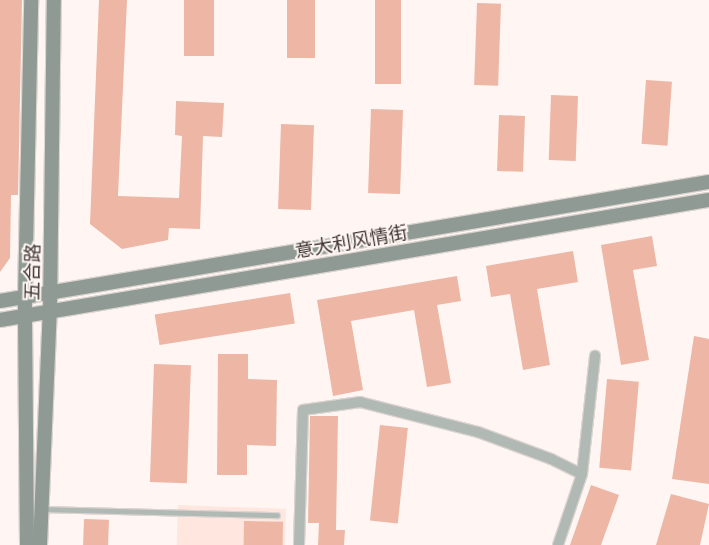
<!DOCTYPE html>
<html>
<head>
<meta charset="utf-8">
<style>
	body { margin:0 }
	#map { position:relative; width:709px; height:545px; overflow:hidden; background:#fff6f3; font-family:"Exo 2","Noto Sans SC",sans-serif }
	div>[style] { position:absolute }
	.built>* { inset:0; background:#ffe7df; transform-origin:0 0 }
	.building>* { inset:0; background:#edb6a5; transform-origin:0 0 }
	.roads { filter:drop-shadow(1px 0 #dcd4d1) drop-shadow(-1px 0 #dcd4d1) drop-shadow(0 1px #dcd4d1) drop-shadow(0 -1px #dcd4d1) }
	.lane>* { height:5px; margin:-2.5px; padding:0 2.5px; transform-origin:2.5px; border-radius:2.5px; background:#b1b9b4 }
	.street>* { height:10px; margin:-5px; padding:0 5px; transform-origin:5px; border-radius:5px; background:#b1b9b4 }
	.secondary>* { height:14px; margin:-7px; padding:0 7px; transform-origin:7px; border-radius:7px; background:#8e9a93 }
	span { translate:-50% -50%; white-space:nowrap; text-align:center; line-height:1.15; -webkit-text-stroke:4px #fff6f3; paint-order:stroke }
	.street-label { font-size:19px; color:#3f3734 }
</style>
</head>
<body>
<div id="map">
	<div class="built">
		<div style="left:178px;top:505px;width:108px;height:40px;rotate:2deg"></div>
	</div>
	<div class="building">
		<div style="clip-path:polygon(0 0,22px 0,18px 195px,11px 195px,10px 258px,0 272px)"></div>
		<div style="clip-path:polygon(99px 0,127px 0,118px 196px,179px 198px,182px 136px,175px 135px,176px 101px,224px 103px,222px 137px,203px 136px,200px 229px,169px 228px,168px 240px,122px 249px,90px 224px)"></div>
		<div style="left:184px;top:0;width:30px;height:56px"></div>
		<div style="left:287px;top:0;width:28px;height:58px"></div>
		<div style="left:375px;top:0;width:26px;height:84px"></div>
		<div style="left:477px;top:3px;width:24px;height:82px;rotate:2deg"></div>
		<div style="left:646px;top:80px;width:26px;height:64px;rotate:4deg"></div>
		<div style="left:551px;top:95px;width:27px;height:65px;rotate:2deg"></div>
		<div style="left:371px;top:109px;width:32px;height:84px;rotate:2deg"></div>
		<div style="left:499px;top:115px;width:26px;height:56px;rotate:2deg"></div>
		<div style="left:281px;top:124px;width:33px;height:85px;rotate:2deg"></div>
		<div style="clip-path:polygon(652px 236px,657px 266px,633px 270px,649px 360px,621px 365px,601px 245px)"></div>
		<div style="clip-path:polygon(573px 251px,578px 282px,537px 289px,550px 365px,523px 370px,510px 294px,491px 297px,486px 266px)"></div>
		<div style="clip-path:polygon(457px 276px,461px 301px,437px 305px,451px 383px,427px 387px,414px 310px,351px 321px,363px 390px,333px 396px,317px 300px)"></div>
		<div style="left:290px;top:293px;width:31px;height:137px;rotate:81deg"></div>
		<div style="clip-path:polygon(694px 336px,709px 339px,709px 484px,672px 479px)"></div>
		<div style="clip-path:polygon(218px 354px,248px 354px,248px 379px,277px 380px,276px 446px,247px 445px,247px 475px,217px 475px)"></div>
		<div style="left:154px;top:364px;width:37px;height:118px;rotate:2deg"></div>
		<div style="left:607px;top:379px;width:32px;height:89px;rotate:5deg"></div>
		<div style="clip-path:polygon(310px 416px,338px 416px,336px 530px,345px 530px,344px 545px,318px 545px,319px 523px,308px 523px)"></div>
		<div style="left:380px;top:425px;width:28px;height:96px;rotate:6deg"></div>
		<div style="clip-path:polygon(591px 485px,619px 495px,601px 545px,570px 545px)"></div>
		<div style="clip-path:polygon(671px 494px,709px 504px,700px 545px,656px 545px)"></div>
		<div style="left:84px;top:519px;width:25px;height:26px;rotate:2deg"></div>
		<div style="left:244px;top:521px;width:39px;height:24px;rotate:1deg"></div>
	</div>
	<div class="roads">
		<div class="lane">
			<div style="left:43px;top:509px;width:234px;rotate:1.5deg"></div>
		</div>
		<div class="street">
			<div style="left:299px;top:545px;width:135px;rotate:-88.3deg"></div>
			<div style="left:303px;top:410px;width:58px;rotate:-8deg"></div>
			<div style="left:360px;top:402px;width:122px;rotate:14.3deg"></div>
			<div style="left:478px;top:432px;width:78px;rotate:20.3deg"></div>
			<div style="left:551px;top:459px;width:34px;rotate:26deg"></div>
			<div style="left:558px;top:545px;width:75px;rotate:-71.3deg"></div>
			<div style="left:582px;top:474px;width:119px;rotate:-83.7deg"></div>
		</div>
		<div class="secondary">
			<div style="left:0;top:301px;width:719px;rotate:-9.53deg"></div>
			<div style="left:0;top:320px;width:719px;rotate:-9.61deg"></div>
			<div style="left:27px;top:545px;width:248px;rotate:-90.5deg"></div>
			<div style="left:25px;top:297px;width:297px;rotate:-88.8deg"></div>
			<div style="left:40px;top:545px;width:234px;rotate:-87.6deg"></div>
			<div style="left:50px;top:311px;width:311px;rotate:-89.3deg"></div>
		</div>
	</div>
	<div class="street-label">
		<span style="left:351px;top:241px;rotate:-10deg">意大利风情街</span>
		<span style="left:32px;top:272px;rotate:-89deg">五合路</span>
	</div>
</div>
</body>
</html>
